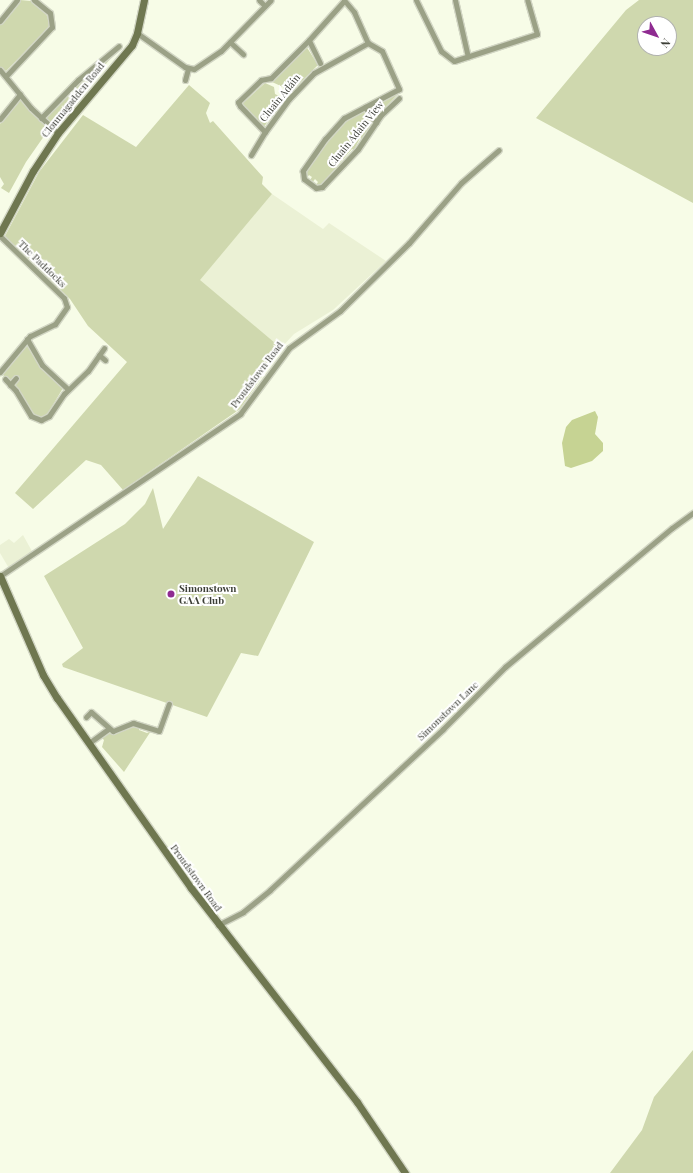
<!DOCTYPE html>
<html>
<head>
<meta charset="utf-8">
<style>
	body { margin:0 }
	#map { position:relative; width:693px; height:1173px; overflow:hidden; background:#f7fce7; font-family:"Playfair Display",serif }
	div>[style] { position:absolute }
	.built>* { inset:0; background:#ebf1d5 }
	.green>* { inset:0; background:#cfd8ae }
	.water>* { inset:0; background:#c6d393 }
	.roads { filter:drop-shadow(1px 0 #d2d6c4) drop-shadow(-1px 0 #d2d6c4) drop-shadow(0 1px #d2d6c4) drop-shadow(0 -1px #d2d6c4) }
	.street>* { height:5px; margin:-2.5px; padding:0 2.5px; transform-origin:2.5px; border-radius:2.5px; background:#9ba186 }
	.secondary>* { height:7px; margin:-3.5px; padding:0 3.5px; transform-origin:3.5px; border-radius:3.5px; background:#6f7750 }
	.dots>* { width:11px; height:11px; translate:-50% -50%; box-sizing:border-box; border:2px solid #fff; border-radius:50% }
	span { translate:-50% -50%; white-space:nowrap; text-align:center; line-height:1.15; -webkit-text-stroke:4px #fff; paint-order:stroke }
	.street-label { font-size:10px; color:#3c3e36 }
	.poi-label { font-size:10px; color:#3c3e36; font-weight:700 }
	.left { translate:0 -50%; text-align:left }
	.north { position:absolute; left:637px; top:16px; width:40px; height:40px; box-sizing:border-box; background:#fff; border:1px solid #b1b2af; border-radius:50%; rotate:130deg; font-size:11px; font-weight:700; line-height:16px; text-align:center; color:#3c3e36 }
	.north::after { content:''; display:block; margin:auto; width:14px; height:18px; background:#8f2b91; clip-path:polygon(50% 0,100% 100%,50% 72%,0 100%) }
</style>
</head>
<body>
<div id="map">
	<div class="built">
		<div style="clip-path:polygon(272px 194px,323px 229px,329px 223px,386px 261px,333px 310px,294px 334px,281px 348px,199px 280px)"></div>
		<div style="clip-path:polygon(23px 535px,33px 553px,10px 570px,0 553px,0 545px,9px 539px,14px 543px)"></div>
	</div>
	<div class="green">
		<div style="clip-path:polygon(20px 0,31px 1px,46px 13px,50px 26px,6px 71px,0 67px,0 24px)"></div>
		<div style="clip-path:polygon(evenodd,639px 0,693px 0,693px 203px,536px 118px,626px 10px,639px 0,645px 24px,669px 24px,669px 48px,645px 48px,645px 24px)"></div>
		<div style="clip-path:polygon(306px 46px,318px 65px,287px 96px,283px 87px,272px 82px,294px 61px)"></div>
		<div style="clip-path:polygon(113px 56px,61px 114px,53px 126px,47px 119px,47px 116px,79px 84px)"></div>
		<div style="clip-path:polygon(265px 83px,274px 87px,275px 94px,285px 99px,263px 128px,242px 104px)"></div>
		<div style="clip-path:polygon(189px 85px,210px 103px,206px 113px,210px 123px,213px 121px,263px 177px,262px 184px,272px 194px,200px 280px,281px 348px,240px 409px,123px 490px,101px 465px,86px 460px,33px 509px,15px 493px,127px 362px,88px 326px,70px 299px,5px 236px,39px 172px,83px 115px,136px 147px)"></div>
		<div style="clip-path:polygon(398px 94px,376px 117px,375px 118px,369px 109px,371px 106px)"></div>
		<div style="clip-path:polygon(20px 100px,49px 129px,26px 162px,9px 193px,1px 188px,4px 184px,0 177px,0 124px)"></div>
		<div style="clip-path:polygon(363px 111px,372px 124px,362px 139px,360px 138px,354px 150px,352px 149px,321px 185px,316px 185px,318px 182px,315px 179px,312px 183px,310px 180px,312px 177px,309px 175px,307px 178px,305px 172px,336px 130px,347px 119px)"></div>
		<div style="clip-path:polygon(28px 346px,40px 367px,63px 388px,47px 415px,39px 419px,32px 413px,15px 386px,18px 380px,15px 377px,10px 381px,3px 375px,0 377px,22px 350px)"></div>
		<div style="clip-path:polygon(198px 476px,314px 542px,258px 656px,241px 653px,207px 717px,63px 667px,62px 664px,83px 648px,44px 576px,125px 524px,145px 504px,153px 488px,163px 529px)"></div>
		<div style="clip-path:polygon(132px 726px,139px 726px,139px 730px,147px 733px,151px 731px,124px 772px,102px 747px,104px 740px,101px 737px,106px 733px,118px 733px)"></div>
		<div style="clip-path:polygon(693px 1050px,693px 1173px,610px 1173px,642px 1130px,654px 1097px)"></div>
	</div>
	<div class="water">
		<div style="clip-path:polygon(595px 411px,598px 417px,595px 434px,603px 443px,603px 451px,592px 461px,571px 468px,565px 466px,562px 443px,566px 427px,572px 420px)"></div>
	</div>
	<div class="roads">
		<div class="street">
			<div style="left:259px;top:0;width:8px;rotate:45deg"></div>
			<div style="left:344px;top:0;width:16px;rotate:50deg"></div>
			<div style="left:354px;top:12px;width:34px;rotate:66deg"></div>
			<div style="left:368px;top:43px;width:16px;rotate:30deg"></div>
			<div style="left:382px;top:51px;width:42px;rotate:65.9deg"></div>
			<div style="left:399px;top:89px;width:62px;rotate:152.2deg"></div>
			<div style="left:344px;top:118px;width:28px;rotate:132deg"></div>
			<div style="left:325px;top:139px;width:39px;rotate:125deg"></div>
			<div style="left:303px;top:171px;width:8px;rotate:83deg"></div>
			<div style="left:304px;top:179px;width:15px;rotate:37deg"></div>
			<div style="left:316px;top:188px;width:6px;rotate:-9deg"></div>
			<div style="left:322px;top:187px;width:52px;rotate:-46.5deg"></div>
			<div style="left:358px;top:149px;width:40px;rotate:-56deg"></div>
			<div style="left:380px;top:116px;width:26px;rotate:-43deg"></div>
			<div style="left:416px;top:0;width:57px;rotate:63.9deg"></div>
			<div style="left:441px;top:51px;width:16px;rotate:38deg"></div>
			<div style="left:454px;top:61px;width:87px;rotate:-18deg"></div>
			<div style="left:537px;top:34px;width:35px;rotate:-106deg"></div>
			<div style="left:455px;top:0;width:58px;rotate:77.2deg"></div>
			<div style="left:0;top:21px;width:27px;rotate:-51deg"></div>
			<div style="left:137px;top:33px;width:59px;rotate:35.3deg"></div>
			<div style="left:185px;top:67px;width:9px;rotate:13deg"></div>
			<div style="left:194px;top:69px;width:32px;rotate:-34deg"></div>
			<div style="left:221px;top:51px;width:71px;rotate:-45.6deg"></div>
			<div style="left:309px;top:40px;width:51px;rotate:-48.2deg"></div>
			<div style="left:230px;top:42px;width:18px;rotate:43deg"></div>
			<div style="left:320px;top:63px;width:25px;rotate:-116deg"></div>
			<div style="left:309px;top:40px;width:54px;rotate:135deg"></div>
			<div style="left:271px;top:78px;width:10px;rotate:169deg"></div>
			<div style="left:261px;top:80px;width:32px;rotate:136deg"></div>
			<div style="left:238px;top:102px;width:4px;rotate:63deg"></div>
			<div style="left:240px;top:106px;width:36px;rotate:46deg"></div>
			<div style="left:265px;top:132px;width:41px;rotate:-54deg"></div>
			<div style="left:289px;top:99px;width:36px;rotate:-46deg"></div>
			<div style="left:314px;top:73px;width:62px;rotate:-29.1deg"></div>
			<div style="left:0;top:70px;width:49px;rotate:50.8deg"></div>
			<div style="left:31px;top:108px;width:37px;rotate:43deg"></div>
			<div style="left:6px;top:76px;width:67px;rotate:-46.8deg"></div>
			<div style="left:52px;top:27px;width:14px;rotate:-98deg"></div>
			<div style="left:50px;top:13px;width:21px;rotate:-141deg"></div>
			<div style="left:185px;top:80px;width:11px;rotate:-75deg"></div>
			<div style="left:365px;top:107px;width:19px;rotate:54deg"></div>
			<div style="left:41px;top:118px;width:53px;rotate:-45.8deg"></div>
			<div style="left:78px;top:80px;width:53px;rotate:-39.7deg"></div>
			<div style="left:0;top:119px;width:32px;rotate:-51deg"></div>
			<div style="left:251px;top:155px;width:27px;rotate:-59deg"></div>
			<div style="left:0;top:236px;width:89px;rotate:44.1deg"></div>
			<div style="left:64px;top:298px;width:9px;rotate:72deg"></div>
			<div style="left:67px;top:307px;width:21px;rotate:125deg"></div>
			<div style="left:55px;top:324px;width:28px;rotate:154deg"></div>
			<div style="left:30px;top:336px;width:47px;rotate:129.8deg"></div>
			<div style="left:27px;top:339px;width:30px;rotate:60deg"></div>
			<div style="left:42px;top:365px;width:35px;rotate:43deg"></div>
			<div style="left:99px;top:355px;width:8px;rotate:40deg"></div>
			<div style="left:5px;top:379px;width:16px;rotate:47deg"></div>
			<div style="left:16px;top:391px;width:29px;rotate:59deg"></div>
			<div style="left:31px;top:416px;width:11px;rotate:22deg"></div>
			<div style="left:41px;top:420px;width:9px;rotate:-27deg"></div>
			<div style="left:49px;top:416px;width:27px;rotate:-56deg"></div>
			<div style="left:64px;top:394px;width:33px;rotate:-44deg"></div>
			<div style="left:88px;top:371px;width:28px;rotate:-55deg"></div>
			<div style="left:10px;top:385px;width:9px;rotate:-49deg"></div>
			<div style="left:0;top:576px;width:290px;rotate:-34deg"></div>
			<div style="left:240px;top:414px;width:82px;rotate:-53.4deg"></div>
			<div style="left:289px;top:348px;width:63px;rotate:-36deg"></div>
			<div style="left:340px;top:311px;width:97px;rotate:-44.6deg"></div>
			<div style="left:409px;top:243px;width:79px;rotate:-49.1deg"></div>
			<div style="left:461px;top:183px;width:50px;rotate:-41deg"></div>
			<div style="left:86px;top:717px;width:7px;rotate:-45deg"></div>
			<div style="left:91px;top:712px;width:29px;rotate:41deg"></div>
			<div style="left:113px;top:731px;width:22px;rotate:-22deg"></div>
			<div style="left:133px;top:723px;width:27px;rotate:17deg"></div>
			<div style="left:159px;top:731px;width:29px;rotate:-70deg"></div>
			<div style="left:89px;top:743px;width:24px;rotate:-36deg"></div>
			<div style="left:218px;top:925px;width:28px;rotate:-27deg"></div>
			<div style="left:243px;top:912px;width:35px;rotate:-39deg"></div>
			<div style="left:270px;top:890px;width:236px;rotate:-42.9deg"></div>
			<div style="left:443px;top:729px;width:88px;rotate:-45deg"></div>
			<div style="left:505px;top:667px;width:217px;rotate:-39.8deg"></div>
			<div style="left:672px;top:528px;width:26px;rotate:-36deg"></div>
		</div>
		<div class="secondary">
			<div style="left:0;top:233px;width:70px;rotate:-62deg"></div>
			<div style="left:33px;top:171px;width:45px;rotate:-56.7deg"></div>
			<div style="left:58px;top:133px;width:115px;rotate:-49.9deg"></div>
			<div style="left:132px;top:45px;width:13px;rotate:-67deg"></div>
			<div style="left:137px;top:33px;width:34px;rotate:-78deg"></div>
			<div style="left:0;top:576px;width:108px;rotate:66.5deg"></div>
			<div style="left:43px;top:675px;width:27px;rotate:59deg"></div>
			<div style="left:57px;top:698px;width:232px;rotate:54.8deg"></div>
			<div style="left:191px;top:888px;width:271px;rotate:52.2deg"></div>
			<div style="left:357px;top:1102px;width:86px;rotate:55.9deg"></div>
		</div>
	</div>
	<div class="dots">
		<div style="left:171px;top:594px;background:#8f2b91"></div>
	</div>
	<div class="street-label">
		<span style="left:280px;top:98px;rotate:-51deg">Cluain Adáin</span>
		<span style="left:73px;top:100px;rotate:-51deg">Clonmagadden Road</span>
		<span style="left:356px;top:134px;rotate:-51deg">Cluain Adain View</span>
		<span style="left:42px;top:264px;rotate:44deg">The Paddocks</span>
		<span style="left:257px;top:375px;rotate:-53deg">Proudstown Road</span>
		<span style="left:448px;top:711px;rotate:-44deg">Simonstown Lane</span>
		<span style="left:196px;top:878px;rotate:54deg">Proudstown Road</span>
	</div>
	<div class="poi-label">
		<span class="left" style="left:179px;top:594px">Simonstown<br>GAA Club</span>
	</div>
	<div class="north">N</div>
</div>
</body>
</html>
